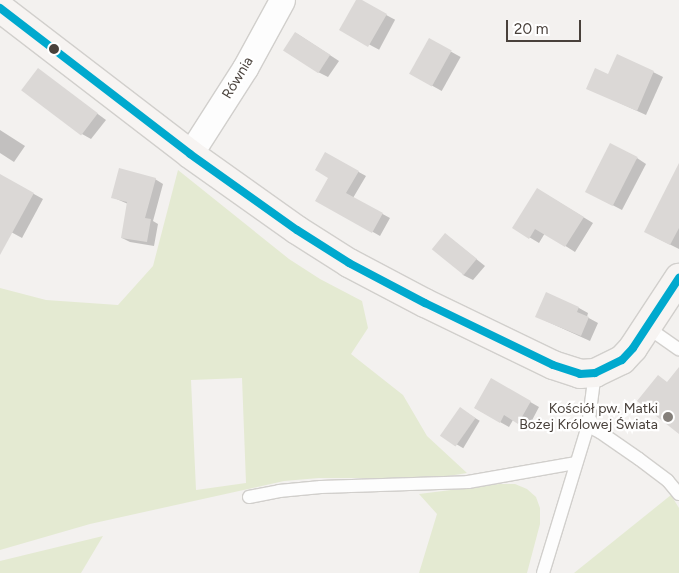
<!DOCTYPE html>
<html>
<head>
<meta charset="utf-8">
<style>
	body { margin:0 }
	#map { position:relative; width:679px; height:573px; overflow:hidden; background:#f3f1ef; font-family:Figtree,sans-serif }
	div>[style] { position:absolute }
	.green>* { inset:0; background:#e4ead2 }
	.shadow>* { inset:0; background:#0003; transform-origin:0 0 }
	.building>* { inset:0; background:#dbd8d6; transform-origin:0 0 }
	.roads { filter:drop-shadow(1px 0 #d1cfcc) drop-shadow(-1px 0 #d1cfcc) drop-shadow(0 1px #d1cfcc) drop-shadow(0 -1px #d1cfcc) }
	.lane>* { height:12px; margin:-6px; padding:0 6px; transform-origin:6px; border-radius:6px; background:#fdfdfd }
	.street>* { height:25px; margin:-12.5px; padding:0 12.5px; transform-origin:12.5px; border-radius:12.5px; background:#fdfdfd }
	.secondary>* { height:28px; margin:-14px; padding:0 14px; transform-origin:14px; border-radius:14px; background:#f7f4f2 }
	.bus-1>* { height:8px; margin:-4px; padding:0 4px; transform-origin:4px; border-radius:4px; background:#00a9ce }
	.dots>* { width:14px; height:14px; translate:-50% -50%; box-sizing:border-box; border:2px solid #fff; border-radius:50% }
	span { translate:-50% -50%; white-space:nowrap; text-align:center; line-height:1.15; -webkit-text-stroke:4.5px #fff; paint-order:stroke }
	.street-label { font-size:14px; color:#49413b }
	.poi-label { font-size:14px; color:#49413b }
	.right { translate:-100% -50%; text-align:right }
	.scale { position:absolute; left:506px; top:20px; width:75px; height:22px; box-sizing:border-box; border:2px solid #49413b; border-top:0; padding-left:6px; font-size:15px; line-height:18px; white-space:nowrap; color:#49413b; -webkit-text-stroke:4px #fff; paint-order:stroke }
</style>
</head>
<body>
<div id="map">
	<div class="green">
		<div style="clip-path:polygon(evenodd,178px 170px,289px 259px,320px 279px,362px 301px,368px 328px,351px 354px,403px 395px,427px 436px,467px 473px,436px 478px,319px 478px,284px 481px,90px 524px,0 550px,0 288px,46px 300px,118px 305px,153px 266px,178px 170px,242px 378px,246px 483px,196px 490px,191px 380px,242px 378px)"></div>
		<div style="clip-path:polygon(499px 484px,515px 484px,527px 489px,536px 497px,540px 508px,540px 524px,527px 573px,419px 573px,437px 514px,419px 494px)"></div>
		<div style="clip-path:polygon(671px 495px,679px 508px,679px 573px,574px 573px)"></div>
		<div style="clip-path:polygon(103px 536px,81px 573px,0 573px,0 561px)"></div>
	</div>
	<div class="shadow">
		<div style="left:358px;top:0;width:42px;height:34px;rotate:28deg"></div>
		<div style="clip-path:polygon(296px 33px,339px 61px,328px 77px,318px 72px)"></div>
		<div style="left:430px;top:40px;width:35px;height:39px;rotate:29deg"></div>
		<div style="clip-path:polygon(38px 70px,106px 120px,91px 139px,82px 134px)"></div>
		<div style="clip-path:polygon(653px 72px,663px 77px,646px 115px,587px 88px,608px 75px)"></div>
		<div style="clip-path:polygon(0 130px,25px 146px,14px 162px,0 153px)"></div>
		<div style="clip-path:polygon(326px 154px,366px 176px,353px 198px,390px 218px,380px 236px,317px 200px,329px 178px)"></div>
		<div style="clip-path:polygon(637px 158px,646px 164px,622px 210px,595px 196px)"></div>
		<div style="clip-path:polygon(5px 178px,43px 199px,22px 238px,0 226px,0 186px)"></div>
		<div style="clip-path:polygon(155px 179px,163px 184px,153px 221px,158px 224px,154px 246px,130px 242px,122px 238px,128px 204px,112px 197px)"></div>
		<div style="clip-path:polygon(547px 195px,593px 223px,575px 252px,545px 233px,539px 243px,514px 228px)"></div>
		<div style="clip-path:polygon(679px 197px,679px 249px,655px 237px)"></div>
		<div style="clip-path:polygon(445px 234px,485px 266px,473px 280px,463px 275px)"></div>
		<div style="clip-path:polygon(546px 294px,579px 308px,588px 313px,587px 317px,598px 323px,590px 341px,546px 321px)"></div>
		<div style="clip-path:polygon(492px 380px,539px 407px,528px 428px,513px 420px,509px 427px,475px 408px)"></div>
		<div style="left:460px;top:409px;width:23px;height:32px;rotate:31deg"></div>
	</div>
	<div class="building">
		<div style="clip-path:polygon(356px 0,362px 0,387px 14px,368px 47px,339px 30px)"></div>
		<div style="left:295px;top:32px;width:42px;height:22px;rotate:33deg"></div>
		<div style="left:429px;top:38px;width:26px;height:41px;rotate:29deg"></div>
		<div style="clip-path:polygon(617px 54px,654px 71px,637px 111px,586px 89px,595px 68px,608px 74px)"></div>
		<div style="left:38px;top:68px;width:75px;height:28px;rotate:37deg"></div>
		<div style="left:610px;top:143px;width:31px;height:55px;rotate:27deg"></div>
		<div style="clip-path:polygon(325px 152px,359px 171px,346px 193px,383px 213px,372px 233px,315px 201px,328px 178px,315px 170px)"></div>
		<div style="clip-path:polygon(679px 163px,679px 228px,670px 245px,644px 232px)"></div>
		<div style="clip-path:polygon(119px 168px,156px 178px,145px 218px,151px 219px,147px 242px,121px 238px,127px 202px,111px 198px)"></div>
		<div style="clip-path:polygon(0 174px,34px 193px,0 255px)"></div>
		<div style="clip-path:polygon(537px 188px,584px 217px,565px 247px,535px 229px,529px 239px,512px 228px)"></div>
		<div style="left:445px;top:233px;width:41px;height:21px;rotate:39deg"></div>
		<div style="clip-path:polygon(546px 292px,579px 307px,577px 312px,589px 317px,581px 336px,535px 317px)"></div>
		<div style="clip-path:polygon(679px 367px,679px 434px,637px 401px,658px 375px,667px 382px)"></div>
		<div style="clip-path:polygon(491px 378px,531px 401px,518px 424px,504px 415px,500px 423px,474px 408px)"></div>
		<div style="left:460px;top:407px;width:19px;height:35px;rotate:35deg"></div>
	</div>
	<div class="roads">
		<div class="lane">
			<div style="left:647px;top:327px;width:39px;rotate:35deg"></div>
			<div style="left:588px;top:426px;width:13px;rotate:27deg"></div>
			<div style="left:600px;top:432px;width:47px;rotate:34.7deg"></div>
			<div style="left:639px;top:459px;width:36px;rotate:37deg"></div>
			<div style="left:668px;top:481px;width:17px;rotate:50deg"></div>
			<div style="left:249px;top:497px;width:31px;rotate:-11deg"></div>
			<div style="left:279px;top:491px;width:42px;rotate:-5.4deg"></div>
			<div style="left:321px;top:487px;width:147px;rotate:-1.9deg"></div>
			<div style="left:468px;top:482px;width:110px;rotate:-10deg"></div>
			<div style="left:543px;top:573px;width:154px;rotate:-73deg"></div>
			<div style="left:588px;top:426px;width:53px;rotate:-82.5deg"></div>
		</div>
		<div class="street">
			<div style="left:190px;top:154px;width:102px;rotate:-57.4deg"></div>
			<div style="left:245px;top:68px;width:77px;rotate:-61.4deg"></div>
		</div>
		<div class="secondary">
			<div style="left:0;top:8px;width:240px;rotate:37.5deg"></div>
			<div style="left:190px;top:154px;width:131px;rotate:35.4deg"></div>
			<div style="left:297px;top:230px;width:62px;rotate:32.4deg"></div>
			<div style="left:349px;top:263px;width:86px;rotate:27.8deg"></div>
			<div style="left:425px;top:303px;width:142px;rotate:25.8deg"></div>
			<div style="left:553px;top:365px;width:28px;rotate:18deg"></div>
			<div style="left:580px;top:374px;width:15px;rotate:-4deg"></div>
			<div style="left:595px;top:373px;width:30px;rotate:-26deg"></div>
			<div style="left:622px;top:360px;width:16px;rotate:-47deg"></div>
			<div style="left:633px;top:348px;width:84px;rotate:-56.7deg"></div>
		</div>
	</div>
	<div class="bus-1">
		<div style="left:0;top:8px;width:240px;rotate:37.5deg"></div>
		<div style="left:190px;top:154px;width:131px;rotate:35.4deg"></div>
		<div style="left:297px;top:230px;width:62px;rotate:32.4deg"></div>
		<div style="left:349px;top:263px;width:86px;rotate:27.8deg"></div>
		<div style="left:425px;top:303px;width:142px;rotate:25.8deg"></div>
		<div style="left:553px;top:365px;width:28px;rotate:18deg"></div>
		<div style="left:580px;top:374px;width:15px;rotate:-4deg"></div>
		<div style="left:595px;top:373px;width:30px;rotate:-26deg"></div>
		<div style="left:622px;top:360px;width:16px;rotate:-47deg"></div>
		<div style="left:633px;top:348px;width:84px;rotate:-56.7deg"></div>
	</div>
	<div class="dots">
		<div style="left:54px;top:49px;background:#49413b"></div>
		<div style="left:668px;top:417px;background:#847f7a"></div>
	</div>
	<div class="street-label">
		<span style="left:238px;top:78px;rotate:-59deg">Równia</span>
	</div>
	<div class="poi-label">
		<span class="right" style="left:658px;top:417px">Kościół pw. Matki<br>Bożej Królowej Świata</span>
	</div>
	<div class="scale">20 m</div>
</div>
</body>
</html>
